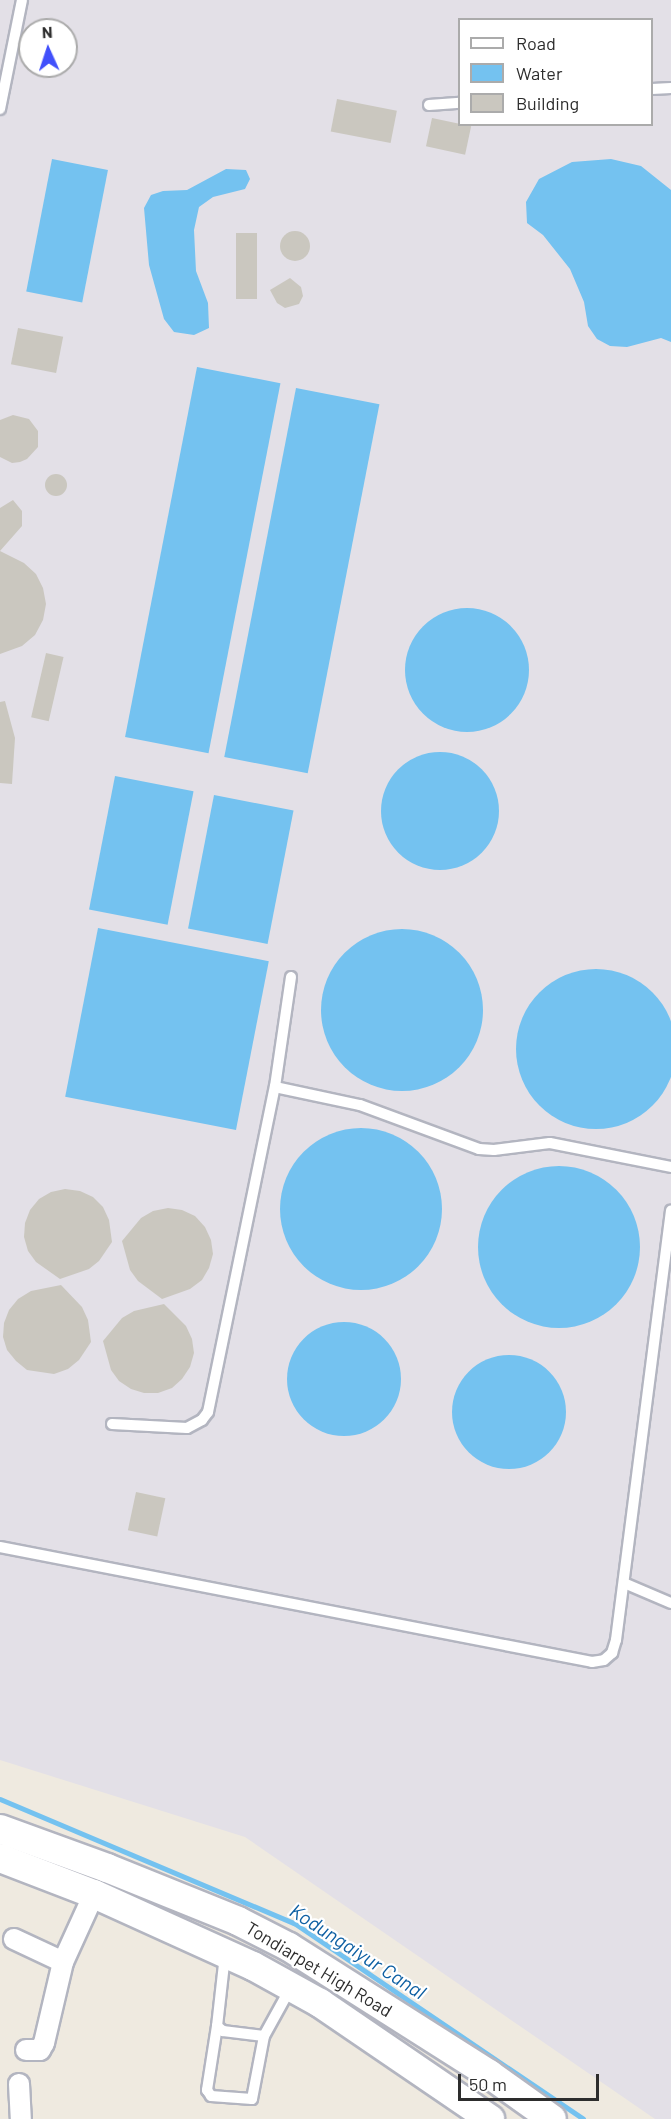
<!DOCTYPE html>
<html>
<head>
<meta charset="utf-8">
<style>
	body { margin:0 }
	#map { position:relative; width:671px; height:2119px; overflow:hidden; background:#efeae0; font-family:Barlow,sans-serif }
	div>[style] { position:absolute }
	.industrial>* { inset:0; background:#e3e0e7 }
	.water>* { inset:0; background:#74c2f0; transform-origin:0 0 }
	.round { border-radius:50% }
	.stream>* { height:5px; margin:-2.5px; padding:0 2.5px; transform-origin:2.5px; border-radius:2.5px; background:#74c2f0 }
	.building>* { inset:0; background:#cac7bf; transform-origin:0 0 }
	.roads { filter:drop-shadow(2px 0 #b3b5c0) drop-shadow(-2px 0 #b3b5c0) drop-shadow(0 2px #b3b5c0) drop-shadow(0 -2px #b3b5c0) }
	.service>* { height:10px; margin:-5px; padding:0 5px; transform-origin:5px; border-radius:5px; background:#fff }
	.minor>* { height:20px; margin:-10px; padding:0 10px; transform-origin:10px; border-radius:10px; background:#fff }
	.secondary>* { height:28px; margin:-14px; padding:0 14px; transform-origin:14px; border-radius:14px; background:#fff }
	span { translate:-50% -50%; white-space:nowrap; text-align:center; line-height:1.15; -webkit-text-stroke:4.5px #fff; paint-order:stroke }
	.street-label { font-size:18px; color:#2d2d2d }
	.water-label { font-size:20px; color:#0d5fa2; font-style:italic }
	.legend { position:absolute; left:458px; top:18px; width:195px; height:108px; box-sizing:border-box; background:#fff; border:2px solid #ababab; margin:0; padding:8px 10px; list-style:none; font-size:18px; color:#2d2d2d }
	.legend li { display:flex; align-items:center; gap:12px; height:30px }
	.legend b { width:30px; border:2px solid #ababab }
	.north { position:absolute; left:18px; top:18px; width:60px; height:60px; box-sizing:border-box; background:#fff; border:2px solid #ababab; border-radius:50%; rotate:357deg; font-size:16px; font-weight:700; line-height:24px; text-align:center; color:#2d2d2d }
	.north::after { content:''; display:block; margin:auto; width:21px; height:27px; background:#4150fb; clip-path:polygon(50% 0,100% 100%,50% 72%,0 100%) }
	.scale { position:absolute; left:458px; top:2074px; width:141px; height:27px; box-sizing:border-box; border:3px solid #2d2d2d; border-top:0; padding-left:8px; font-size:18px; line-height:21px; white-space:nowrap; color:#2d2d2d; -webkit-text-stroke:4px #fff; paint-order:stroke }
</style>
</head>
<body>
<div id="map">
	<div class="industrial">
		<div style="clip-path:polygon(evenodd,0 0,671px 0,671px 2119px,655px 2119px,245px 1837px,0 1760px,0 0,460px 20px,652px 20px,652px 124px,460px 124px,460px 20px,0 0,30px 30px,66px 30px,66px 66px,30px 66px,30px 30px)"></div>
	</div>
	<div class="water">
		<div style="left:52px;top:159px;width:57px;height:135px;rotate:11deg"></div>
		<div style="clip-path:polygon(611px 159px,641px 166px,671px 190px,671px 342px,661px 338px,627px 347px,610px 346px,597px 339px,588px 326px,584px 302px,570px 269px,543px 235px,527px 223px,526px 202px,539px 179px,572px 162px)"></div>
		<div style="clip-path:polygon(226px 169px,246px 170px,250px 179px,245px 189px,213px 197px,199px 207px,194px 230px,196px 271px,208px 303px,209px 328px,194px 335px,174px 332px,164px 319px,149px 265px,144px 208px,151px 195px,163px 191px,187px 190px)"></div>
		<div style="left:197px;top:367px;width:85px;height:377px;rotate:11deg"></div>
		<div style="left:296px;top:388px;width:85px;height:376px;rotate:11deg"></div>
		<div class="round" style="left:405px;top:608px;width:124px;height:124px"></div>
		<div class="round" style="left:381px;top:752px;width:118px;height:118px"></div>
		<div style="left:115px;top:776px;width:80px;height:136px;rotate:11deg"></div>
		<div style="left:214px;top:795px;width:81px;height:136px;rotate:11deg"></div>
		<div style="left:98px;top:928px;width:174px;height:172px;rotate:11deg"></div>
		<div class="round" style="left:321px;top:929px;width:162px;height:162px"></div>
		<div class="round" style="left:516px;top:969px;width:160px;height:160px"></div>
		<div class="round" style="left:280px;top:1128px;width:162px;height:162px"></div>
		<div class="round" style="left:478px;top:1166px;width:162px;height:162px"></div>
		<div class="round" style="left:287px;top:1322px;width:114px;height:114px"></div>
		<div class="round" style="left:452px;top:1355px;width:114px;height:114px"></div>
	</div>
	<div class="stream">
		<div style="left:0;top:1799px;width:319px;rotate:22.9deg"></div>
		<div style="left:294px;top:1923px;width:349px;rotate:34.1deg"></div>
	</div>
	<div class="building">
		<div style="left:337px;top:99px;width:61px;height:33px;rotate:11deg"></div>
		<div style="left:432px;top:118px;width:40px;height:29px;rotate:12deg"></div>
		<div class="round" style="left:280px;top:231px;width:30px;height:30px"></div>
		<div style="left:236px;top:233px;width:21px;height:66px"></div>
		<div style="clip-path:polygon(290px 278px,301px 287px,303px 296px,299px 304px,285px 308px,277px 303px,270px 290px)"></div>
		<div style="left:18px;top:328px;width:46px;height:37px;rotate:11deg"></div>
		<div style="clip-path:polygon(13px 415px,29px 419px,38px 431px,38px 447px,27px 459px,20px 462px,12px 463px,0 457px,0 420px)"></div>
		<div class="round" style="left:45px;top:474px;width:22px;height:22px"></div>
		<div style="clip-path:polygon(13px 500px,22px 511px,22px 526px,0 551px,24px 563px,36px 574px,43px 588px,46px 604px,43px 620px,35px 635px,22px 646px,0 654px,0 508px)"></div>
		<div style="left:46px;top:653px;width:18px;height:66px;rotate:13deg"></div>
		<div style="clip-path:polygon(5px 701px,15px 738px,12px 784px,0 783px,0 702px)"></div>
		<div style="clip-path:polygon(65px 1189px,80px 1191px,93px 1197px,103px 1207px,109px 1220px,112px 1242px,99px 1261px,89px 1269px,60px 1279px,36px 1262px,28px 1251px,24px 1237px,25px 1223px,30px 1210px,39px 1199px,51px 1192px)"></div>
		<div style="clip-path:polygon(168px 1208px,182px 1210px,195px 1216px,205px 1227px,211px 1240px,213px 1254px,209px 1268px,202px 1280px,190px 1289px,162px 1299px,138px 1281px,130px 1270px,122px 1241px,141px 1218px,153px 1211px)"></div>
		<div style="clip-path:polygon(61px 1285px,82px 1307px,88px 1320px,91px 1342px,79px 1360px,68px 1369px,54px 1374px,27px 1370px,16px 1361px,7px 1350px,3px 1337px,4px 1323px,9px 1310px,18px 1299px,31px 1291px)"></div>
		<div style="clip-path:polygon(164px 1304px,186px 1326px,192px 1339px,194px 1353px,190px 1367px,182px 1379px,172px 1388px,158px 1393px,144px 1393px,131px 1389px,119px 1381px,111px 1370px,103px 1341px,122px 1318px,134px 1311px)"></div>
		<div style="left:136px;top:1492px;width:30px;height:39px;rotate:12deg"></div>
	</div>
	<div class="roads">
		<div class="service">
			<div style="left:652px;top:89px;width:19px;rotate:-3deg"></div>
			<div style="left:429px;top:105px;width:31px;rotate:-4deg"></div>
			<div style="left:0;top:109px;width:111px;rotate:-78.6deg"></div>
			<div style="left:291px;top:977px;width:111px;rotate:98.3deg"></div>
			<div style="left:275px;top:1087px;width:87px;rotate:12deg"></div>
			<div style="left:360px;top:1105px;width:127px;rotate:20.3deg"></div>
			<div style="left:479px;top:1149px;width:15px;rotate:4deg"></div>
			<div style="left:494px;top:1150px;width:56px;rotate:-7.1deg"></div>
			<div style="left:550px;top:1143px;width:123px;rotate:11.2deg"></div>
			<div style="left:112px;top:1424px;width:75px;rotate:3.1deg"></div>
			<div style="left:187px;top:1428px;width:17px;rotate:-28deg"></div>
			<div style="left:202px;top:1420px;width:10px;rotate:-53deg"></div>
			<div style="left:208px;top:1412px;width:332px;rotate:-78.4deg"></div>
			<div style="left:0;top:1547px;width:603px;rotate:10.99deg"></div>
			<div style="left:592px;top:1662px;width:12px;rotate:-9deg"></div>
			<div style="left:604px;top:1660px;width:11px;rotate:-41deg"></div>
			<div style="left:612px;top:1653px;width:14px;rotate:-73deg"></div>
			<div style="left:616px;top:1640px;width:433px;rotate:-82.7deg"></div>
			<div style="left:624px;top:1583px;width:51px;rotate:23.1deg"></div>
			<div style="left:225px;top:1955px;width:71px;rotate:96.4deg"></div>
			<div style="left:217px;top:2026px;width:8px;rotate:40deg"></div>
			<div style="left:223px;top:2031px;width:41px;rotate:7deg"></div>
			<div style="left:264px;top:2036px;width:56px;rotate:-61.1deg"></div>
			<div style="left:217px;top:2026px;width:65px;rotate:98.9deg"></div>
			<div style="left:207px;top:2090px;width:7px;rotate:56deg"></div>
			<div style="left:211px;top:2096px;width:41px;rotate:4.2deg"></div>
			<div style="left:252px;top:2099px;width:64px;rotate:-79.2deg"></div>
		</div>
		<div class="minor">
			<div style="left:14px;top:1939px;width:54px;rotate:25.1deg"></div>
			<div style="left:26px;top:2050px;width:14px"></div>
			<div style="left:40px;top:2050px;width:8px;rotate:-60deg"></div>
			<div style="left:44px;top:2043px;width:83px;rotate:-76.8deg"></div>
			<div style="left:63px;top:1962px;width:75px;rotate:-65.5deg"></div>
			<div style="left:19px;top:2084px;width:35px;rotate:87deg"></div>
		</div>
		<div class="secondary">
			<div style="left:0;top:1829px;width:114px;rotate:20deg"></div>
			<div style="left:107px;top:1868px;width:141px;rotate:22deg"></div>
			<div style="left:238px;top:1921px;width:57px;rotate:27deg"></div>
			<div style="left:289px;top:1947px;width:237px;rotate:32.4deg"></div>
			<div style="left:489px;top:2074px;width:77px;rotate:35.5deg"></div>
			<div style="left:0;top:1858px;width:101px;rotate:21deg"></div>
			<div style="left:94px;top:1894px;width:175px;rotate:24.4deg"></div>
			<div style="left:253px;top:1966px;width:77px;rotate:28.9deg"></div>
			<div style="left:320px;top:2003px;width:206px;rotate:34.3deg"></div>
		</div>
	</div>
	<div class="street-label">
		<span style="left:319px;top:1969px;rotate:31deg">Tondiarpet High Road</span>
	</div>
	<div class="water-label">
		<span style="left:358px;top:1951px;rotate:33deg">Kodungaiyur Canal</span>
	</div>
	<ul class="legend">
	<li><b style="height:8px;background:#fff"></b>Road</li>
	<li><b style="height:16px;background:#74c2f0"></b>Water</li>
	<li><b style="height:16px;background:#cac7bf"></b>Building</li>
	</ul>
	<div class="north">N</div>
	<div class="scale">50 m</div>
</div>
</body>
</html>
